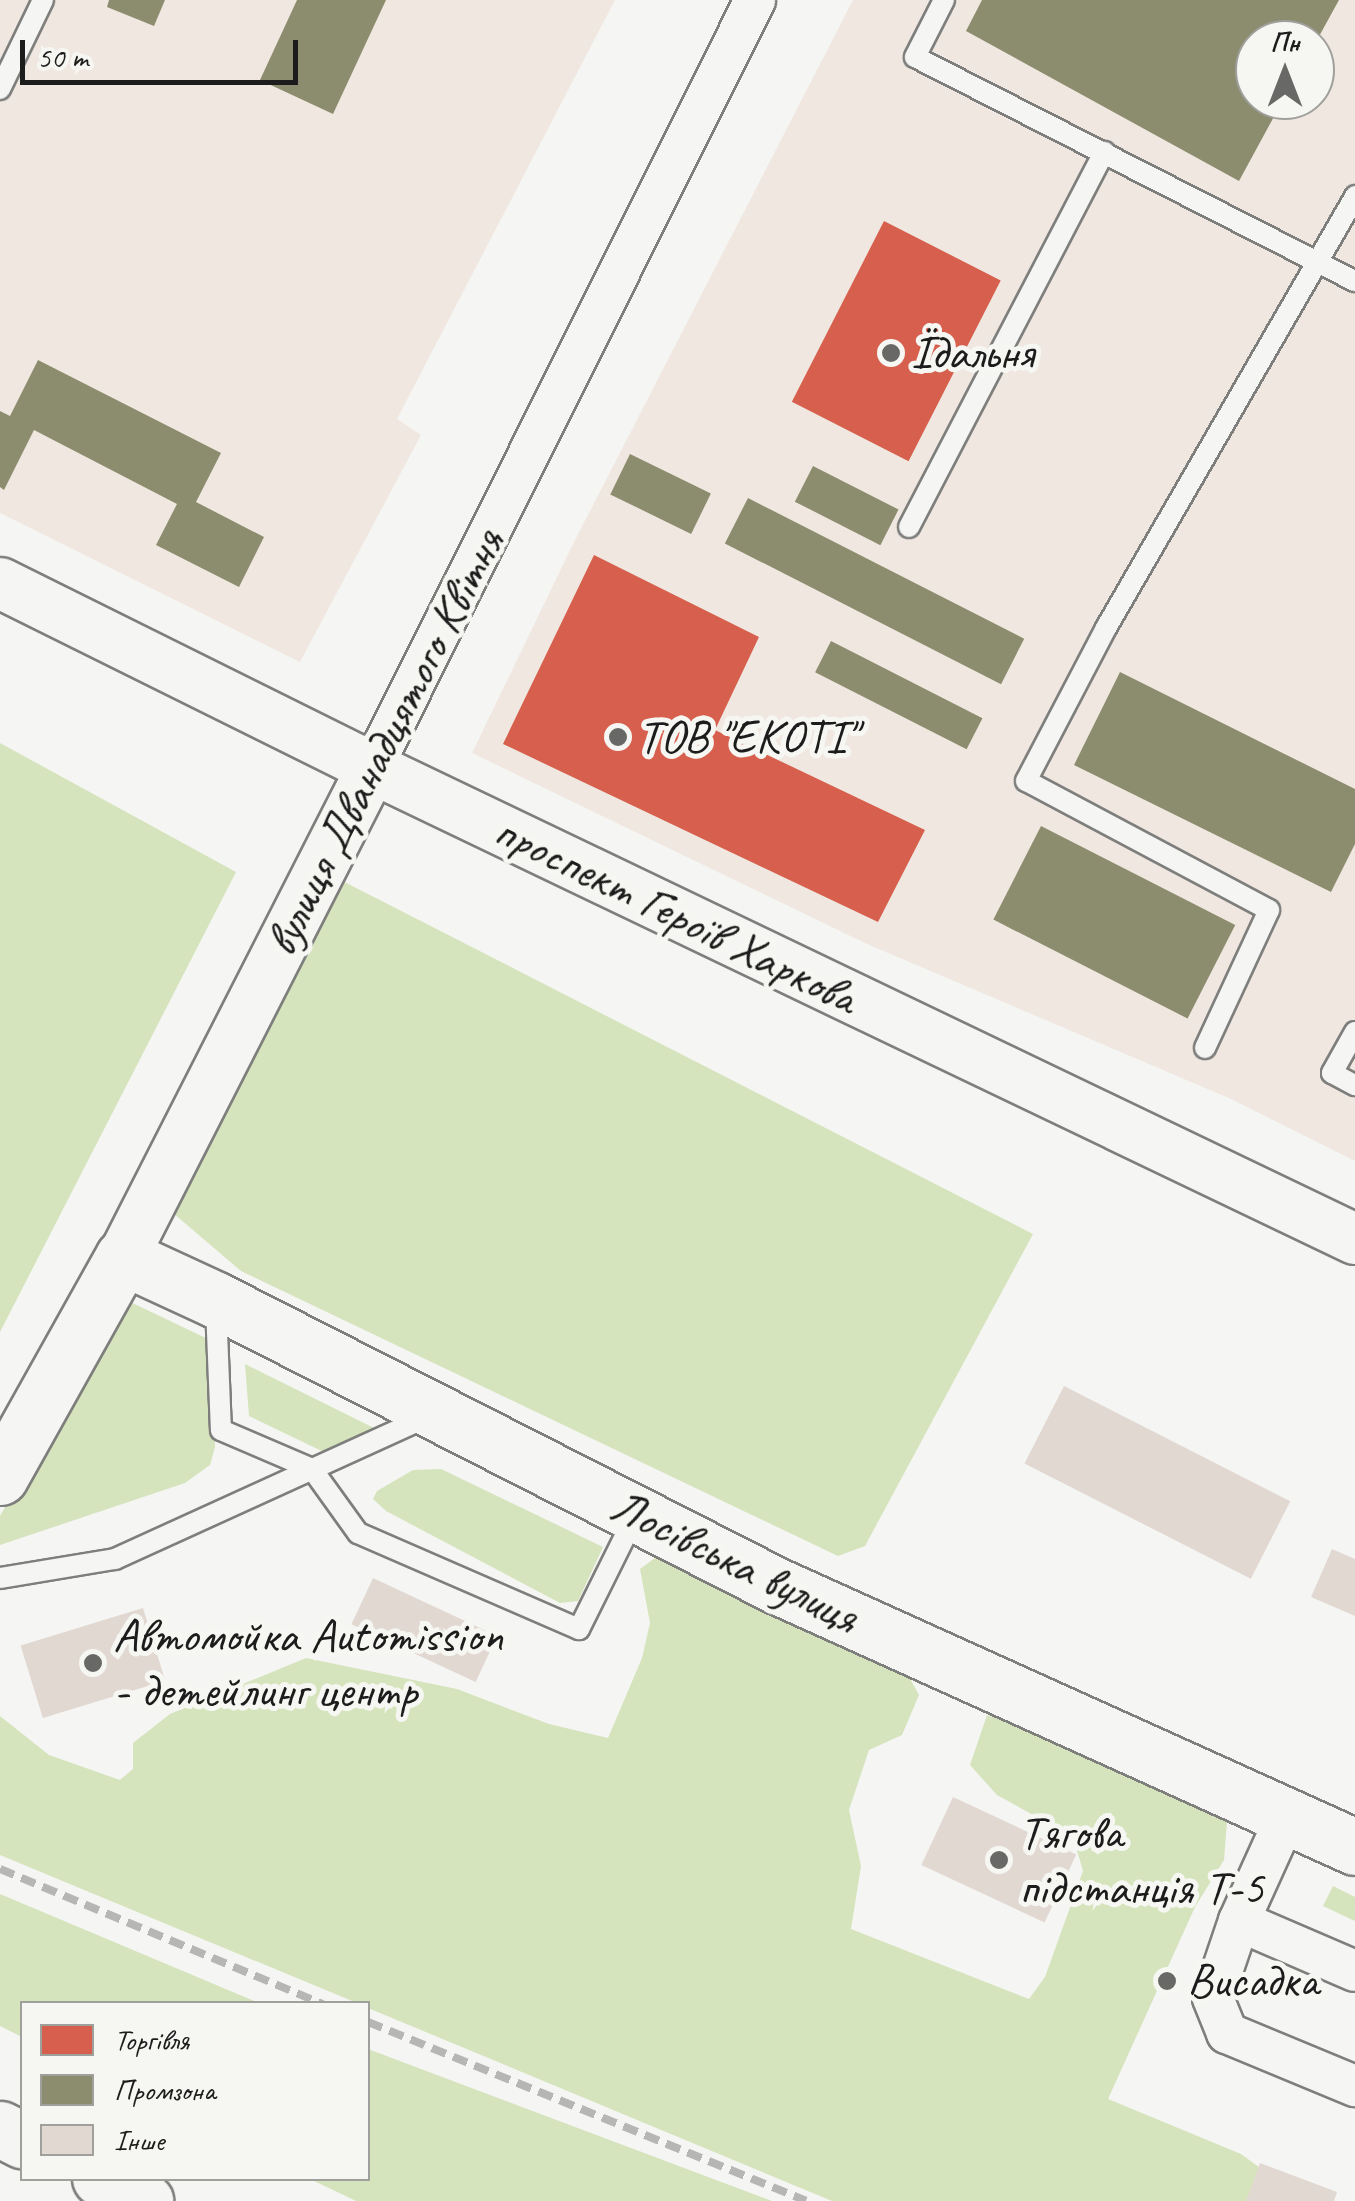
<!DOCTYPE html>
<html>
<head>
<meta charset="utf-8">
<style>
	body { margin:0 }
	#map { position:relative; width:1355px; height:2201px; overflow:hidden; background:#f5f5f3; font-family:Caveat,sans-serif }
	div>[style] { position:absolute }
	.built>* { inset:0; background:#f0e8e0 }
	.green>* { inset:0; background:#d5e4bc }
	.shops>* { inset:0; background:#d6604d; transform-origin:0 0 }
	.industry>* { inset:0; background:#8c8c6e; transform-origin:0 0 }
	.building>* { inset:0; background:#e2d8d2; transform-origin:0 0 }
	.roads { filter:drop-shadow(2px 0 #7e7e7d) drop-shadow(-2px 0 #7e7e7d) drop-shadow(0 2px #7e7e7d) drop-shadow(0 -2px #7e7e7d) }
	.service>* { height:20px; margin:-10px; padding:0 10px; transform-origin:10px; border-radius:10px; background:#f5f5f3 }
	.minor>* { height:40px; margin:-20px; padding:0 20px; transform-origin:20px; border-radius:20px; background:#f5f5f3 }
	.tertiary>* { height:50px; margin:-25px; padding:0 25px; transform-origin:25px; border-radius:25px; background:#f5f5f3 }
	.secondary>* { height:55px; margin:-27.5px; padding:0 27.5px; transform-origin:27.5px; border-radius:27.5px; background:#f5f5f3 }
	.primary>* { height:55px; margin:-27.5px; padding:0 27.5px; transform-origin:27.5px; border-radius:27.5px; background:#f5f5f3 }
	.rail>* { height:8px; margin-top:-4px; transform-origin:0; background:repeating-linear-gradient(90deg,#b6b6b5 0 15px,transparent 0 23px) }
	.dots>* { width:28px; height:28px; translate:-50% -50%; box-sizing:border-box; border:5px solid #f6f6f2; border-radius:50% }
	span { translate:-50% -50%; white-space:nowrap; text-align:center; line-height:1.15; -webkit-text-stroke:10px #f6f6f2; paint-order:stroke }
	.poi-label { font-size:48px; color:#1c1c1c }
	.left { translate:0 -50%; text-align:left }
	.street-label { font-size:48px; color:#1c1c1c }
	.legend { position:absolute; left:20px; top:2001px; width:350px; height:180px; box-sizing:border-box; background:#f6f6f2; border:2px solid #9f9f9c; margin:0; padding:12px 18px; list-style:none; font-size:30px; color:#1c1c1c }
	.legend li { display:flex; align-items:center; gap:20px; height:50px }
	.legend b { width:50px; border:2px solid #9f9f9c }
	.north { position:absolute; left:1235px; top:20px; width:100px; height:100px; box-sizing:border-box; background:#f6f6f2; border:2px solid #9f9f9c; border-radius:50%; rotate:0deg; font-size:28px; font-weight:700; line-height:40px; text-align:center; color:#1c1c1c }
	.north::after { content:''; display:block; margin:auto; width:35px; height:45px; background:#686867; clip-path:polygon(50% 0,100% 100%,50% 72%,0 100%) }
	.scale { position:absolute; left:20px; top:40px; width:278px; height:45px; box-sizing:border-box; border:5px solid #1c1c1c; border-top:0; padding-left:12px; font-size:30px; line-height:35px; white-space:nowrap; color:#1c1c1c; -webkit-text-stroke:8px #f6f6f2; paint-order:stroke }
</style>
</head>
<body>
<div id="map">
	<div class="built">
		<div style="clip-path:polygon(0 0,615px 0,397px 419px,421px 435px,300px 662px,0 513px)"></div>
		<div style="clip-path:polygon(evenodd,853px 0,1355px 0,1355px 1161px,1231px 1099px,867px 944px,472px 753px,573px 544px,853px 0,1255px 40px,1315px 40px,1315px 100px,1255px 100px,1255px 40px)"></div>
	</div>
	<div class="green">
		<div style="clip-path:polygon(0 743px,236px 872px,0 1332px)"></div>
		<div style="clip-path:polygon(321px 870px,1033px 1234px,865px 1546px,838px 1556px,241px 1271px,173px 1213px)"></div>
		<div style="clip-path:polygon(124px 1299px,210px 1340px,215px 1447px,210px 1465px,185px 1483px,0 1545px,0 1516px)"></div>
		<div style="clip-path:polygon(245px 1364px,374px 1428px,328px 1454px,249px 1416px)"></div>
		<div style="clip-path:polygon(441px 1469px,603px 1547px,578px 1601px,560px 1603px,386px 1511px,373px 1499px,377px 1491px,413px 1470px)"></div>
		<div style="clip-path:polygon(666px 1550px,902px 1664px,919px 1695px,902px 1735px,869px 1750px,849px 1810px,861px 1866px,851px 1929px,1029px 1999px,1045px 1977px,1083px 1871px,1073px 1837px,997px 1795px,970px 1765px,987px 1715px,1178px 1777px,1227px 1821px,1224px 1860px,1195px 1907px,1108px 2099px,1241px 2154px,1274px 2178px,1270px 2201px,832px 2201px,368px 2008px,368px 2004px,357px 2003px,0 1855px,0 1716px,49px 1755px,120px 1780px,133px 1769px,133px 1743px,170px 1714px,306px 1658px,457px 1689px,549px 1724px,608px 1738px,642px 1658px,650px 1623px,640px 1569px)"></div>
		<div style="clip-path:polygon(1333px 1886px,1355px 1897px,1355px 1921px,1323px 1906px)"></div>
		<div style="clip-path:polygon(0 1894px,259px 2003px,22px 2004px,22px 2037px,0 2026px)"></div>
		<div style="clip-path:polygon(368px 2049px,772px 2201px,356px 2201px,310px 2179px,368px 2178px)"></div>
	</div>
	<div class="shops">
		<div style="left:884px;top:221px;width:131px;height:203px;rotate:27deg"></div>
		<div style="clip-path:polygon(594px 555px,759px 637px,715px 730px,925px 830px,878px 922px,503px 744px)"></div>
	</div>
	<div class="industry">
		<div style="clip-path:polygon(109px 0,165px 0,154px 26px,107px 7px)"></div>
		<div style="clip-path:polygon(297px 0,386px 0,333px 114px,260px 80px)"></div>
		<div style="clip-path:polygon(982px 0,1339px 0,1317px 40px,1255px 40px,1255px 100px,1283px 100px,1239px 181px,966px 31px)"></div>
		<div style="clip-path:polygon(38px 360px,221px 453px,196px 502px,264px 537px,239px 587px,156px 545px,177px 504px,34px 430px,4px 490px,0 487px,0 411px,10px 416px)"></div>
		<div style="left:630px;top:454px;width:90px;height:45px;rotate:26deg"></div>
		<div style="left:813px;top:466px;width:96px;height:40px;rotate:27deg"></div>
		<div style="left:748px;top:498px;width:310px;height:51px;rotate:27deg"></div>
		<div style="left:831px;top:641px;width:170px;height:35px;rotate:27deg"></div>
		<div style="clip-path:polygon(1120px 672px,1355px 789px,1355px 844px,1331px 892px,1074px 765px)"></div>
		<div style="left:1041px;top:826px;width:218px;height:105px;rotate:27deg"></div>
	</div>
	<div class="building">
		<div style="left:1064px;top:1386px;width:254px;height:87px;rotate:27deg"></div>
		<div style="clip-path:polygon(1332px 1549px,1355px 1559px,1355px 1616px,1311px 1597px)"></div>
		<div style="left:373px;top:1578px;width:137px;height:51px;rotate:25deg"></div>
		<div style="left:143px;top:1608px;width:76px;height:128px;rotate:73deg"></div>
		<div style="left:953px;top:1797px;width:136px;height:75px;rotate:25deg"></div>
		<div style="clip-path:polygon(1260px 2163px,1337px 2192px,1334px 2201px,1246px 2201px)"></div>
	</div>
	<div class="roads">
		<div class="service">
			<div style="left:944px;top:0;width:64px;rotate:117deg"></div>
			<div style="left:915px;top:57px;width:494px;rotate:27deg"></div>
			<div style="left:0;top:89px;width:99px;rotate:-64.2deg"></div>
			<div style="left:909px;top:527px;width:423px;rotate:-62.5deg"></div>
			<div style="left:1355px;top:1032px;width:47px;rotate:119.3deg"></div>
			<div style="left:1332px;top:1073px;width:26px;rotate:28deg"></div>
			<div style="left:1205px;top:1048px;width:152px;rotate:-65.1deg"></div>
			<div style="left:1269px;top:910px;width:275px;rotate:-152deg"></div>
			<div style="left:1026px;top:781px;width:173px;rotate:-62.4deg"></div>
			<div style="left:1106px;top:628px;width:499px;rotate:-60deg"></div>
			<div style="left:216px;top:1307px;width:123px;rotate:87.7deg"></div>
			<div style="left:221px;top:1430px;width:99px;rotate:23.2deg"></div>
			<div style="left:312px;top:1469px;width:79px;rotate:54.3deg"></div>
			<div style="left:358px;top:1533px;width:241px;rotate:23.5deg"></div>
			<div style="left:579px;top:1629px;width:124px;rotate:-63.6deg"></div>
			<div style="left:0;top:1578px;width:117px;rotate:-9.4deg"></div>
			<div style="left:115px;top:1559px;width:342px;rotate:-24.5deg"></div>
		</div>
		<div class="minor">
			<div style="left:372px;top:768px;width:858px;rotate:-63.49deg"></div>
			<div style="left:1287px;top:1815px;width:116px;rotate:114.4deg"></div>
			<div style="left:1239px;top:1921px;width:126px;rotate:23.3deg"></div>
			<div style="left:1239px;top:1921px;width:81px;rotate:108.7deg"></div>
			<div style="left:1213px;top:1998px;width:38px;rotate:68deg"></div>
			<div style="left:1227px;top:2033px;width:139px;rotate:22.5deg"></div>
		</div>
		<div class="tertiary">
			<div style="left:0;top:583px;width:415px;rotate:26.4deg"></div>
			<div style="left:372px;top:768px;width:1090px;rotate:25.6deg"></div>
			<div style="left:123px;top:1257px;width:549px;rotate:-63.01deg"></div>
		</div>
		<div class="secondary">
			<div style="left:0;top:1477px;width:252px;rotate:-60.8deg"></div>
			<div style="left:123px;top:1257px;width:102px;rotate:24.8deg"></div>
			<div style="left:216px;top:1300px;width:627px;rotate:27.01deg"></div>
			<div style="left:775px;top:1585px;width:636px;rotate:24.31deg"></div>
		</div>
		<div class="primary">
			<div style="left:0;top:2129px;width:25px;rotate:27deg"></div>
			<div style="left:100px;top:2178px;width:51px;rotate:27.1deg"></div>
		</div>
	</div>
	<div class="rail">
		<div style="left:0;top:1869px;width:350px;rotate:22.7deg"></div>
		<div style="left:368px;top:2022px;width:473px;rotate:22.2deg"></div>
	</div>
	<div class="dots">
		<div style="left:891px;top:353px;background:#686867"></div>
		<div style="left:618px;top:737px;background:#686867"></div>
		<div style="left:93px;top:1663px;background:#686867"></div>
		<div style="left:999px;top:1860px;background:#686867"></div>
		<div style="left:1167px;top:1981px;background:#686867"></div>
	</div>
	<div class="poi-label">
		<span class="left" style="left:911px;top:353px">Їдальня</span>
		<span class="left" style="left:638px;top:737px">ТОВ "ЕКОТI"</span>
		<span class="left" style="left:113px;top:1663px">Автомойка Automission<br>- детейлинг центр</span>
		<span class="left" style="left:1019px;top:1860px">Тягова<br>підстанція Т-5</span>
		<span class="left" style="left:1187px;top:1981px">Висадка</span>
	</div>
	<div class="street-label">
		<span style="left:384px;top:742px;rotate:-63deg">вулиця Дванадцятого Квітня</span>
		<span style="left:676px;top:914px;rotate:26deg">проспект Героїв Харкова</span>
		<span style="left:735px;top:1561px;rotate:26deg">Лосівська вулиця</span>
	</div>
	<ul class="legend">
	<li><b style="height:28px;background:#d6604d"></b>Торгівля</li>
	<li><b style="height:28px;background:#8c8c6e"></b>Промзона</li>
	<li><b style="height:28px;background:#e2d8d2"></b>Інше</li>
	</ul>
	<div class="north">Пн</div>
	<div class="scale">50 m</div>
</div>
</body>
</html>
